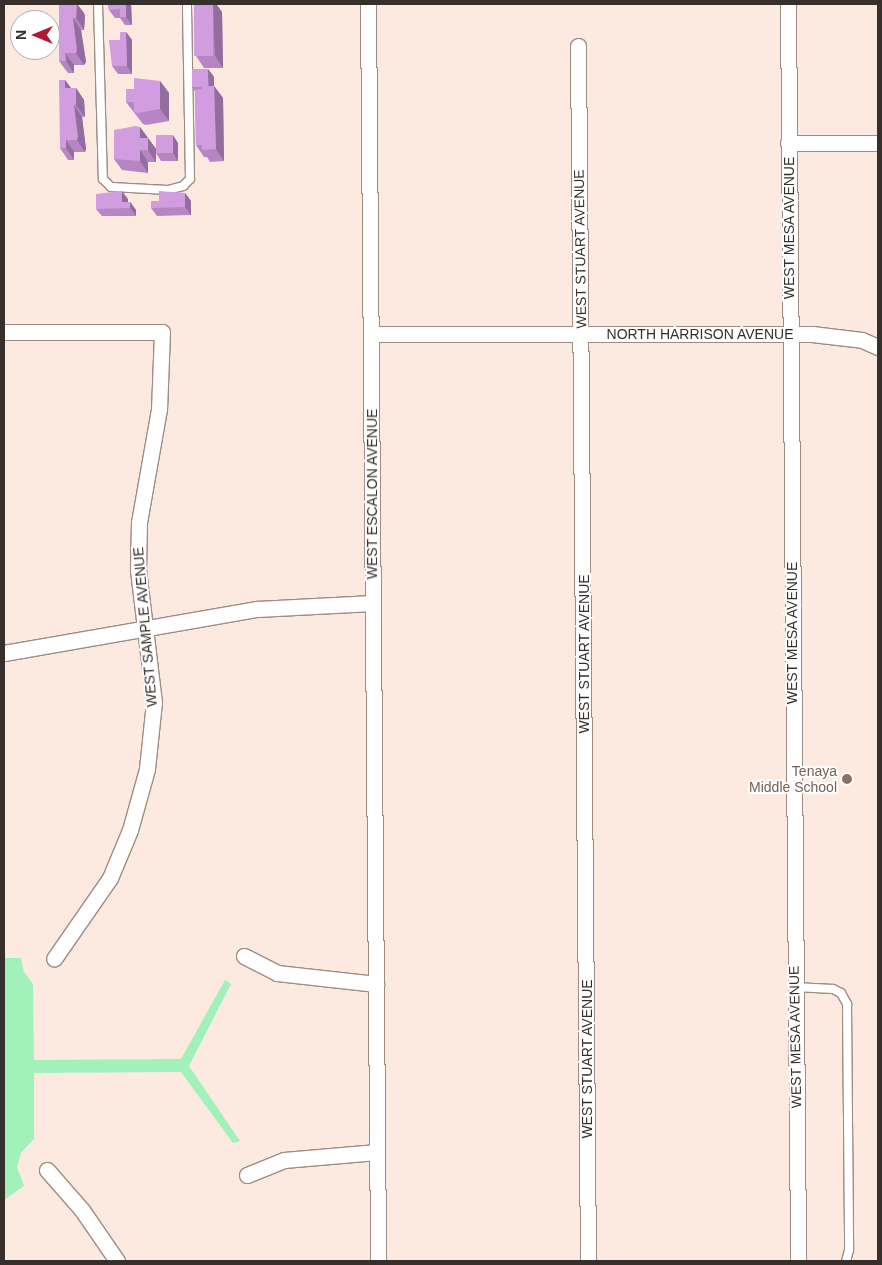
<!DOCTYPE html>
<html>
<head>
<meta charset="utf-8">
<style>
	body { margin:0 }
	#map { position:relative; width:882px; height:1265px; overflow:hidden; background:#fce9df; font-family:Helvetica,sans-serif }
	div>[style] { position:absolute }
	.green>* { inset:0; background:#a3f1ba }
	.roads { filter:drop-shadow(1px 0 #9e8c83) drop-shadow(-1px 0 #9e8c83) drop-shadow(0 1px #9e8c83) drop-shadow(0 -1px #9e8c83) }
	.lane>* { height:8px; margin:-4px; padding:0 4px; transform-origin:4px; border-radius:4px; background:#fff }
	.street>* { height:15px; margin:-7.5px; padding:0 7.5px; transform-origin:7.5px; border-radius:7.5px; background:#fff }
	.wall>* { inset:0; background:#b586c1 }
	.shaded-wall>* { inset:0; background:#936d9d }
	.building>* { inset:0; background:#d29ce0; transform-origin:0 0 }
	.dots>* { width:14px; height:14px; translate:-50% -50%; box-sizing:border-box; border:2px solid #fff; border-radius:50% }
	span { translate:-50% -50%; white-space:nowrap; text-align:center; line-height:1.15; -webkit-text-stroke:4px #fff; paint-order:stroke }
	.street-label { font-size:14px; color:#362f2b }
	.education-label { font-size:14px; color:#785e54 }
	.right { translate:-100% -50%; text-align:right }
	.frame { position:absolute; inset:0; border:5px solid #362f2b; pointer-events:none }
	.north { position:absolute; left:10px; top:10px; width:50px; height:50px; box-sizing:border-box; background:#fff; border:1px solid #afacaa; border-radius:50%; rotate:270deg; font-size:14px; font-weight:700; line-height:20px; text-align:center; color:#362f2b }
	.north::after { content:''; display:block; margin:auto; width:18px; height:22px; background:#ae1a35; clip-path:polygon(50% 0,100% 100%,50% 72%,0 100%) }
</style>
</head>
<body>
<div id="map">
	<div class="green">
		<div style="clip-path:polygon(4px 958px,21px 958px,24px 972px,33px 984px,34px 1060px,181px 1059px,225px 980px,231px 984px,189px 1066px,240px 1141px,233px 1143px,181px 1072px,34px 1073px,34px 1139px,21px 1153px,17px 1167px,24px 1186px,4px 1200px)"></div>
	</div>
	<div class="roads">
		<div class="lane">
			<div style="left:98px;top:4px;width:175px;rotate:88.4deg"></div>
			<div style="left:103px;top:179px;width:11px;rotate:45deg"></div>
			<div style="left:111px;top:187px;width:57px;rotate:3deg"></div>
			<div style="left:168px;top:190px;width:16px;rotate:-15deg"></div>
			<div style="left:183px;top:186px;width:10px;rotate:-45deg"></div>
			<div style="left:190px;top:179px;width:175px;rotate:-91deg"></div>
			<div style="left:795px;top:987px;width:38px;rotate:3deg"></div>
			<div style="left:833px;top:989px;width:9px;rotate:27deg"></div>
			<div style="left:841px;top:993px;width:13px;rotate:61deg"></div>
			<div style="left:847px;top:1004px;width:246px;rotate:89.5deg"></div>
			<div style="left:849px;top:1250px;width:11px;rotate:105deg"></div>
		</div>
		<div class="street">
			<div style="left:368px;top:4px;width:1257px;rotate:89.54deg"></div>
			<div style="left:788px;top:4px;width:1257px;rotate:89.54deg"></div>
			<div style="left:578px;top:46px;width:1215px;rotate:89.53deg"></div>
			<div style="left:788px;top:143px;width:90px"></div>
			<div style="left:4px;top:332px;width:158px"></div>
			<div style="left:162px;top:332px;width:77px;rotate:92.2deg"></div>
			<div style="left:159px;top:409px;width:115px;rotate:100deg"></div>
			<div style="left:139px;top:522px;width:48px;rotate:91.2deg"></div>
			<div style="left:138px;top:570px;width:133px;rotate:83.1deg"></div>
			<div style="left:154px;top:702px;width:67px;rotate:96deg"></div>
			<div style="left:147px;top:769px;width:63px;rotate:105.6deg"></div>
			<div style="left:130px;top:830px;width:52px;rotate:112.6deg"></div>
			<div style="left:110px;top:878px;width:98px;rotate:124.7deg"></div>
			<div style="left:371px;top:334px;width:441px"></div>
			<div style="left:812px;top:334px;width:50px;rotate:6.8deg"></div>
			<div style="left:862px;top:340px;width:17px;rotate:24deg"></div>
			<div style="left:4px;top:653px;width:257px;rotate:-9.9deg"></div>
			<div style="left:257px;top:609px;width:116px;rotate:-3deg"></div>
			<div style="left:244px;top:956px;width:37px;rotate:27deg"></div>
			<div style="left:277px;top:973px;width:100px;rotate:6.3deg"></div>
			<div style="left:47px;top:1170px;width:53px;rotate:48.8deg"></div>
			<div style="left:82px;top:1210px;width:62px;rotate:55.5deg"></div>
			<div style="left:247px;top:1175px;width:40px;rotate:-22deg"></div>
			<div style="left:284px;top:1160px;width:93px;rotate:-4.9deg"></div>
		</div>
	</div>
	<div class="wall">
		<div style="clip-path:polygon(59px 4px,77px 4px,84px 13px,85px 16px,84px 30px,81px 30px,86px 62px,84px 65px,74px 65px,74px 73px,68px 73px,59px 61px)"></div>
		<div style="clip-path:polygon(108px 4px,131px 4px,132px 25px,125px 25px,120px 18px,115px 18px,109px 10px)"></div>
		<div style="clip-path:polygon(194px 4px,216px 4px,222px 12px,223px 68px,204px 68px,196px 56px)"></div>
		<div style="clip-path:polygon(126px 32px,132px 40px,132px 74px,118px 74px,112px 66px,120px 40px)"></div>
		<div style="clip-path:polygon(208px 69px,214px 77px,214px 86px,223px 98px,224px 161px,210px 162px,207px 157px,204px 157px,196px 145px,195px 91px,192px 87px)"></div>
		<div style="clip-path:polygon(65px 80px,71px 88px,76px 88px,84px 100px,85px 117px,82px 117px,86px 149px,85px 152px,74px 152px,74px 160px,68px 160px,60px 148px)"></div>
		<div style="clip-path:polygon(160px 81px,169px 93px,169px 121px,146px 125px,143px 124px,126px 102px,134px 89px)"></div>
		<div style="clip-path:polygon(140px 127px,156px 149px,178px 143px,178px 161px,161px 161px,156px 153px,156px 162px,148px 162px,148px 173px,122px 170px,114px 159px)"></div>
		<div style="clip-path:polygon(185px 193px,191px 201px,191px 215px,157px 216px,151px 208px,159px 201px)"></div>
		<div style="clip-path:polygon(128px 199px,128px 202px,130px 202px,136px 210px,136px 216px,102px 216px,96px 209px)"></div>
	</div>
	<div class="shaded-wall">
		<div style="clip-path:polygon(77px 4px,84px 13px,85px 16px,84px 30px,76px 18px)"></div>
		<div style="clip-path:polygon(126px 4px,131px 4px,132px 25px,126px 17px)"></div>
		<div style="clip-path:polygon(213px 4px,216px 4px,222px 12px,223px 68px,215px 56px)"></div>
		<div style="clip-path:polygon(73px 18px,81px 30px,86px 62px,84px 65px,76px 53px)"></div>
		<div style="clip-path:polygon(126px 32px,132px 40px,132px 74px,127px 66px)"></div>
		<div style="clip-path:polygon(65px 53px,74px 65px,74px 73px,66px 61px)"></div>
		<div style="clip-path:polygon(208px 69px,214px 77px,214px 94px,209px 87px)"></div>
		<div style="clip-path:polygon(65px 80px,74px 92px,65px 88px)"></div>
		<div style="clip-path:polygon(160px 81px,169px 93px,169px 121px,160px 109px)"></div>
		<div style="clip-path:polygon(214px 86px,223px 98px,224px 161px,216px 149px)"></div>
		<div style="clip-path:polygon(76px 88px,84px 100px,85px 117px,76px 105px)"></div>
		<div style="clip-path:polygon(74px 105px,82px 117px,86px 149px,85px 152px,77px 140px)"></div>
		<div style="clip-path:polygon(140px 127px,156px 149px,156px 162px,140px 138px)"></div>
		<div style="clip-path:polygon(173px 135px,178px 143px,178px 161px,173px 153px)"></div>
		<div style="clip-path:polygon(66px 140px,74px 152px,74px 160px,66px 148px)"></div>
		<div style="clip-path:polygon(140px 150px,148px 162px,148px 173px,140px 161px)"></div>
		<div style="clip-path:polygon(122px 191px,128px 199px,128px 208px,122px 202px)"></div>
		<div style="clip-path:polygon(185px 193px,191px 201px,191px 215px,185px 207px)"></div>
		<div style="clip-path:polygon(130px 202px,136px 210px,136px 216px,130px 208px)"></div>
	</div>
	<div class="building">
		<div style="clip-path:polygon(59px 4px,77px 4px,76px 18px,73px 18px,77px 50px,76px 53px,65px 53px,66px 61px,59px 61px)"></div>
		<div style="clip-path:polygon(108px 4px,126px 4px,126px 17px,120px 17px,120px 9px,109px 10px,108px 6px)"></div>
		<div style="left:194px;top:4px;width:19px;height:52px"></div>
		<div style="clip-path:polygon(120px 32px,126px 32px,127px 66px,112px 66px,109px 40px,120px 40px)"></div>
		<div style="left:192px;top:69px;width:16px;height:18px"></div>
		<div style="clip-path:polygon(134px 78px,160px 81px,160px 109px,138px 113px,134px 112px,134px 102px,126px 102px,126px 89px,134px 89px)"></div>
		<div style="clip-path:polygon(59px 80px,65px 80px,65px 88px,76px 88px,76px 105px,74px 105px,78px 137px,77px 140px,66px 140px,66px 148px,60px 148px)"></div>
		<div style="clip-path:polygon(202px 86px,214px 86px,216px 149px,202px 150px,202px 145px,196px 145px,195px 90px,202px 89px)"></div>
		<div style="clip-path:polygon(136px 126px,140px 127px,140px 138px,148px 138px,148px 150px,140px 150px,140px 161px,114px 159px,114px 130px)"></div>
		<div style="left:156px;top:135px;width:17px;height:18px"></div>
		<div style="clip-path:polygon(122px 191px,122px 202px,130px 202px,130px 208px,96px 209px,96px 194px)"></div>
		<div style="clip-path:polygon(159px 191px,185px 193px,185px 207px,151px 208px,151px 201px,159px 201px)"></div>
	</div>
	<div class="dots">
		<div style="left:847px;top:779px;background:#8d6e63"></div>
	</div>
	<div class="street-label">
		<span style="left:789px;top:228px;rotate:-90deg">WEST MESA AVENUE</span>
		<span style="left:580px;top:249px;rotate:-91deg">WEST STUART AVENUE</span>
		<span style="left:700px;top:334px">NORTH HARRISON AVENUE</span>
		<span style="left:372px;top:494px;rotate:-90deg">WEST ESCALON AVENUE</span>
		<span style="left:145px;top:627px;rotate:-95deg">WEST SAMPLE AVENUE</span>
		<span style="left:792px;top:633px;rotate:-90deg">WEST MESA AVENUE</span>
		<span style="left:584px;top:654px;rotate:-90deg">WEST STUART AVENUE</span>
		<span style="left:795px;top:1037px;rotate:-91deg">WEST MESA AVENUE</span>
		<span style="left:587px;top:1059px;rotate:-90deg">WEST STUART AVENUE</span>
	</div>
	<div class="education-label">
		<span class="right" style="left:837px;top:779px">Tenaya<br>Middle School</span>
	</div>
	<div class="frame"></div>
	<div class="north">N</div>
</div>
</body>
</html>
